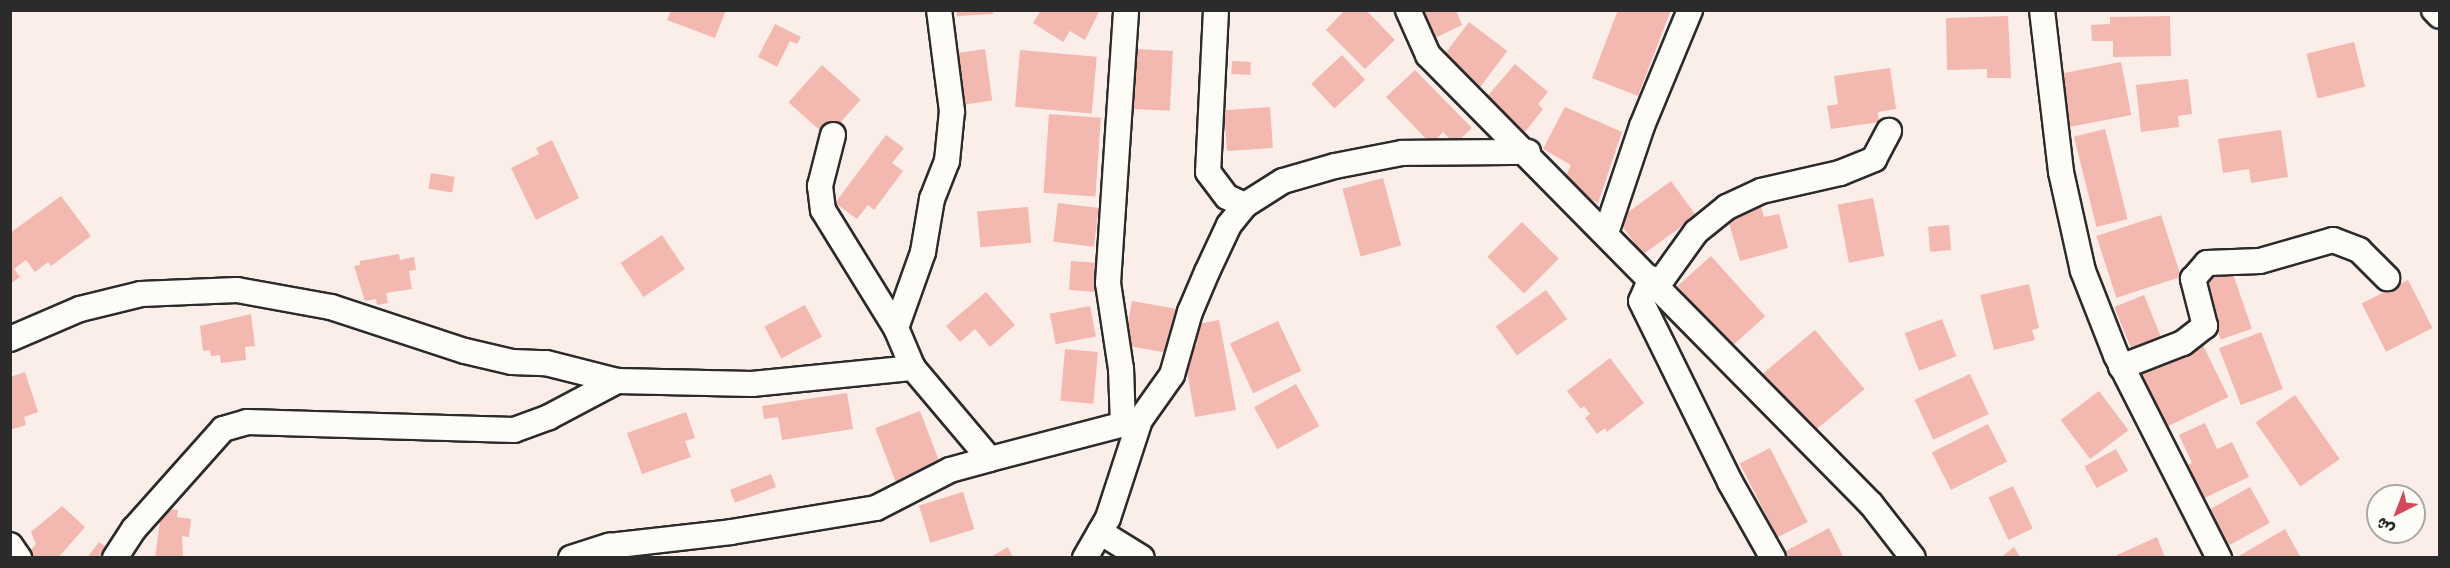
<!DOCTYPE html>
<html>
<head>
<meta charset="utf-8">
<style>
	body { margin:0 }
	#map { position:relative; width:2450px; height:568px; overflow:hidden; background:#fbeee9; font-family:Pangolin,"Playpen Sans Arabic",sans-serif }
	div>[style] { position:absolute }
	.building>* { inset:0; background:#f3b8b0; transform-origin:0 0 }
	.roads { filter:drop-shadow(2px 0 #2b2b2b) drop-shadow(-2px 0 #2b2b2b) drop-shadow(0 2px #2b2b2b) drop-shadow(0 -2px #2b2b2b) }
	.minor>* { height:24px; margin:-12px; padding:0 12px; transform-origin:12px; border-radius:12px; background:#fdfcf7 }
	span { translate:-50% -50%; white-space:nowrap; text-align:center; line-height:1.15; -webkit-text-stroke:4.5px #fdfcf7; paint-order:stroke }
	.frame { position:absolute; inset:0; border:12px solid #2b2b2b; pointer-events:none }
	.north { position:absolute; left:2366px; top:484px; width:60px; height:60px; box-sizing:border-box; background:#fdfcf7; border:2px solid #a9a8a5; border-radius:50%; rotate:222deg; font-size:16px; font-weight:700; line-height:24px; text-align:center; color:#2b2b2b }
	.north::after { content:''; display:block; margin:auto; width:21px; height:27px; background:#d1495b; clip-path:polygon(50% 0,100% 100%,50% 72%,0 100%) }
</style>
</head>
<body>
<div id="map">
	<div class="building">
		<div style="clip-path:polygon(671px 10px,726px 10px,715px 38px,667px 20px)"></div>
		<div style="clip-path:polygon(956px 10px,993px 10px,993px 14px,957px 16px)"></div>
		<div style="clip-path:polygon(1041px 10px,1100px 10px,1085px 40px,1070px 31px,1063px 42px,1033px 23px)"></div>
		<div style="clip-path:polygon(1345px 10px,1366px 10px,1395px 40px,1365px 69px,1326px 30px)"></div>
		<div style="clip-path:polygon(1420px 10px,1456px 10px,1462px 25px,1433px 39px)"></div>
		<div style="clip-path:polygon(1618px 10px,1671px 10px,1638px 96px,1592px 78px)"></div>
		<div style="clip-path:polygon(2008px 16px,2011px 78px,1987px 78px,1987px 69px,1947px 70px,1946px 18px)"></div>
		<div style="clip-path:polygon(2170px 16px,2171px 56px,2113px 57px,2113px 41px,2092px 41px,2091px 25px,2110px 24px,2110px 17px)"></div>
		<div style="left:1469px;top:22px;width:48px;height:47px;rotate:37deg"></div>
		<div style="clip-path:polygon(775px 24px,801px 37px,797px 44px,790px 41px,777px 67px,758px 57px)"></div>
		<div style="left:2354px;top:42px;width:46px;height:49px;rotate:76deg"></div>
		<div style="left:985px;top:49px;width:52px;height:37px;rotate:82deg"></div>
		<div style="left:1137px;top:49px;width:36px;height:60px;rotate:3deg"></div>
		<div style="left:1020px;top:50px;width:77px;height:57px;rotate:5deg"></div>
		<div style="left:1342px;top:55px;width:34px;height:42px;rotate:47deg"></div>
		<div style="left:1232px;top:61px;width:19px;height:13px;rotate:3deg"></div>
		<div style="left:2121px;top:62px;width:54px;height:62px;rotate:79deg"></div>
		<div style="clip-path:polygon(1515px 64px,1548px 92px,1538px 104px,1543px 109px,1525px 132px,1485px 99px)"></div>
		<div style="left:822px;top:65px;width:52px;height:50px;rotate:42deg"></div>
		<div style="clip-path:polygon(1890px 68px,1896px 109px,1878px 112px,1879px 122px,1831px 129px,1827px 106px,1838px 104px,1834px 76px)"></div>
		<div style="clip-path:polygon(1415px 70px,1472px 128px,1455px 144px,1443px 132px,1431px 144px,1386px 97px)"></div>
		<div style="clip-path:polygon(2188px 79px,2192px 114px,2178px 116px,2179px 127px,2141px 132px,2136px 85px)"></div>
		<div style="left:1270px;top:107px;width:41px;height:46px;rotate:86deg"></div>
		<div style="clip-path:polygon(1565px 107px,1622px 132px,1598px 203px,1562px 184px,1571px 165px,1543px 149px)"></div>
		<div style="left:1049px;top:114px;width:52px;height:79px;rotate:4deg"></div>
		<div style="left:2105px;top:129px;width:93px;height:32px;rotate:76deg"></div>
		<div style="clip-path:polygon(2281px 130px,2288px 177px,2251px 183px,2249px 169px,2223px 173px,2218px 139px)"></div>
		<div style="clip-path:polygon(886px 135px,904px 148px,892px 163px,903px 171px,874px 210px,868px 205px,857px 219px,835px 203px)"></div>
		<div style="clip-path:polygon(552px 140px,579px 198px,536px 220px,511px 168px,539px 154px,536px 148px)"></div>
		<div style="left:431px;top:173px;width:24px;height:16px;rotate:9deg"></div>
		<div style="left:1383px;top:178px;width:70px;height:42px;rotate:75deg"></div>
		<div style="left:1671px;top:181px;width:43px;height:66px;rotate:54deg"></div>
		<div style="clip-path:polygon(61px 196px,91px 236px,51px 266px,48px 262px,35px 272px,26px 260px,14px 269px,20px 277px,10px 284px,10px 233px)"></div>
		<div style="left:1873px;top:198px;width:59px;height:36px;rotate:79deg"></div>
		<div style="left:1058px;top:203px;width:41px;height:39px;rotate:7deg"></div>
		<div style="left:1028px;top:207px;width:36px;height:51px;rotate:85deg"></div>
		<div style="clip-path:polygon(1761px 207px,1764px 217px,1779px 214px,1788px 248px,1740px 261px,1727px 216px)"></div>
		<div style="left:2161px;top:215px;width:65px;height:68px;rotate:72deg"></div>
		<div style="left:1522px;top:222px;width:52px;height:49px;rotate:45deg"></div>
		<div style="left:1949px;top:225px;width:25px;height:21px;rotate:85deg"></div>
		<div style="left:662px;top:235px;width:41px;height:50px;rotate:56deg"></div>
		<div style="clip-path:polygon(399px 254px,400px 260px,414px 257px,416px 270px,409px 271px,412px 289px,386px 293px,388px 303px,377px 305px,376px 299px,365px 301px,354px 266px,360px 265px,360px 261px)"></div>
		<div style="left:1711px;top:256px;width:81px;height:45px;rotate:48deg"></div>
		<div style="left:1071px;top:261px;width:32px;height:29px;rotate:4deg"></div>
		<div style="left:2232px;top:271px;width:61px;height:33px;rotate:71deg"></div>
		<div style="left:2408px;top:280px;width:54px;height:52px;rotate:63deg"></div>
		<div style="clip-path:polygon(2029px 284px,2039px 328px,2032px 330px,2035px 340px,1994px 350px,1980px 295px)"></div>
		<div style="left:1546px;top:290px;width:36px;height:62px;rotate:54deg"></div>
		<div style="clip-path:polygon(986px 292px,1015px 325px,990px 347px,975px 329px,960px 342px,946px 326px)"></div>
		<div style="left:2144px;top:295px;width:50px;height:32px;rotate:68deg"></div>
		<div style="left:1132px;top:301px;width:46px;height:45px;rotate:10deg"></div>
		<div style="left:805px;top:305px;width:36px;height:46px;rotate:62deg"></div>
		<div style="left:1090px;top:306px;width:31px;height:41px;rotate:79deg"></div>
		<div style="clip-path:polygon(251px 314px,255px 346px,245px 347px,246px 360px,221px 363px,220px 355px,211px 356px,210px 350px,203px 351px,200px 326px)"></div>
		<div style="left:1942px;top:319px;width:40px;height:40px;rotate:69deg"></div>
		<div style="clip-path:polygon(1219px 320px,1236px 410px,1195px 417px,1183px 348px,1197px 345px,1193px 325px)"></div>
		<div style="left:1278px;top:321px;width:55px;height:53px;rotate:65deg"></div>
		<div style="left:1815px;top:330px;width:77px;height:70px;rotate:50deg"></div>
		<div style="left:2261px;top:332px;width:61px;height:45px;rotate:69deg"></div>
		<div style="left:2202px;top:343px;width:60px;height:70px;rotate:64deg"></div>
		<div style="left:1065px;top:349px;width:33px;height:52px;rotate:5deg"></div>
		<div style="clip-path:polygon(1610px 358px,1644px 403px,1607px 432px,1605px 428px,1597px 434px,1585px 418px,1590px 414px,1584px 406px,1581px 409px,1567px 391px)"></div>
		<div style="clip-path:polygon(25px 372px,38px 412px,24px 417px,26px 425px,10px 430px,10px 377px)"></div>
		<div style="left:1970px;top:374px;width:44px;height:61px;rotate:65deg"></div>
		<div style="left:1296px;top:384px;width:48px;height:48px;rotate:61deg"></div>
		<div style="left:2099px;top:391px;width:49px;height:48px;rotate:53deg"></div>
		<div style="clip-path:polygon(847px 393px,853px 429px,782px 440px,778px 417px,764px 419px,762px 406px)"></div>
		<div style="left:2295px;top:395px;width:78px;height:48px;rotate:55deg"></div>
		<div style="left:920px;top:411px;width:62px;height:48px;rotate:69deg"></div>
		<div style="clip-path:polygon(686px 412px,695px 438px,685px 441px,691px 457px,642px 474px,627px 433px)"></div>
		<div style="clip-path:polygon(2205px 423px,2217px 449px,2232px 442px,2249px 477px,2198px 501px,2182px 467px,2192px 463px,2179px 435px)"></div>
		<div style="left:1988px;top:424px;width:42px;height:63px;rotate:63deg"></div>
		<div style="left:1770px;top:448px;width:83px;height:34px;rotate:63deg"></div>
		<div style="left:2116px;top:449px;width:25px;height:36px;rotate:61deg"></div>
		<div style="left:771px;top:474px;width:14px;height:44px;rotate:69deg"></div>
		<div style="left:2013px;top:486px;width:47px;height:27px;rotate:65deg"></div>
		<div style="left:2250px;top:487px;width:41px;height:50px;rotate:61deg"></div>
		<div style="left:963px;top:492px;width:39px;height:46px;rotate:73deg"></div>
		<div style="clip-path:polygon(62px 506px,85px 527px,58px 558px,30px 558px,26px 555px,36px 544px,31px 532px)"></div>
		<div style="clip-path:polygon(166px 509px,178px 510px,177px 517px,191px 519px,189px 537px,182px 536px,183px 558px,155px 558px,161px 513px,166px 514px)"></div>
		<div style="clip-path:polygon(1829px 528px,1844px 558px,1787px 558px,1784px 552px)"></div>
		<div style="clip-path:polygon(2285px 529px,2301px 558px,2240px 558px,2239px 556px)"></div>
		<div style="clip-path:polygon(2157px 537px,2165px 558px,2118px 558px,2117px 555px)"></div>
		<div style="clip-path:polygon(99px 542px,106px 547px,99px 558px,87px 558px)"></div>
		<div style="clip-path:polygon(1008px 547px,1013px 558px,989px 558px)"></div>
		<div style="clip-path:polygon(2014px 547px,2021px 558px,2000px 558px)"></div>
	</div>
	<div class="roads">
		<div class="minor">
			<div style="left:1216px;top:10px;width:162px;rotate:92.8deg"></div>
			<div style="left:1208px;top:172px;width:31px;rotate:53deg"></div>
			<div style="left:1227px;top:197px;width:20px;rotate:24deg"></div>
			<div style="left:1408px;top:10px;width:49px;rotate:66deg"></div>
			<div style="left:1428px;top:55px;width:631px;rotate:45.39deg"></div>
			<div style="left:1871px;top:504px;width:68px;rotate:52.1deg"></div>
			<div style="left:2042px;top:10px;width:163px;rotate:83.3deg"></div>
			<div style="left:2061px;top:172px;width:101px;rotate:77.5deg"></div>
			<div style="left:2083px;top:271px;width:90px;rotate:68.6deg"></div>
			<div style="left:2116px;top:355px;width:228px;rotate:63.1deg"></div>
			<div style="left:2434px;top:10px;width:8px;rotate:45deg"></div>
			<div style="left:833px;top:135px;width:53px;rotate:104.3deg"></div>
			<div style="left:820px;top:186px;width:24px;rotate:83deg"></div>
			<div style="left:823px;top:210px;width:139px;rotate:58.3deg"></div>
			<div style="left:896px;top:328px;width:43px;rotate:67deg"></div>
			<div style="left:1606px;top:233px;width:113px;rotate:-71.4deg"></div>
			<div style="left:1642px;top:126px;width:126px;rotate:-67.5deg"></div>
			<div style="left:1651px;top:278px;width:25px;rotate:113deg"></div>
			<div style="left:1641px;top:301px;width:202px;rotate:63.8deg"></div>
			<div style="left:1730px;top:482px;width:87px;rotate:60.5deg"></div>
			<div style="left:1658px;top:285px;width:65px;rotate:-54.4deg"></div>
			<div style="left:1696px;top:232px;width:40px;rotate:-39deg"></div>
			<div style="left:1727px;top:207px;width:38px;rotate:-25deg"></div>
			<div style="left:1761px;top:191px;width:81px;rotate:-12.8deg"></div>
			<div style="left:1840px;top:173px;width:37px;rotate:-22deg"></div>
			<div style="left:1874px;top:159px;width:32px;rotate:-62deg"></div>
			<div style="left:896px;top:328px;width:81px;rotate:-70.4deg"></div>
			<div style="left:923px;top:252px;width:54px;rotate:-80.4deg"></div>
			<div style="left:932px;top:199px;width:41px;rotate:-68.5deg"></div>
			<div style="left:947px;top:161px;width:50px;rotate:-84.3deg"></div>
			<div style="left:952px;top:111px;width:102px;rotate:-97.3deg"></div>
			<div style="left:10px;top:339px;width:76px;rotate:-23.2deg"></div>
			<div style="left:80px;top:309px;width:63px;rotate:-13.8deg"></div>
			<div style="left:141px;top:294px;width:96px;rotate:-2.4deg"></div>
			<div style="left:237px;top:290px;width:96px;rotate:10.3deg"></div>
			<div style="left:331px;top:307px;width:141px;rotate:18.2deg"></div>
			<div style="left:465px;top:351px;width:48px;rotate:13.2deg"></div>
			<div style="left:512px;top:362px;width:34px;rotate:2deg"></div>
			<div style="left:546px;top:363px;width:73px;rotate:14.2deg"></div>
			<div style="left:617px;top:381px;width:135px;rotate:1.3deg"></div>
			<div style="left:752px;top:384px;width:162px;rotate:-5.7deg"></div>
			<div style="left:913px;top:368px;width:119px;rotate:49.8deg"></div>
			<div style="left:990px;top:459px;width:155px;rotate:-14.6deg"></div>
			<div style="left:2121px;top:367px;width:66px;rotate:-21.2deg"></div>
			<div style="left:2183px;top:343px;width:28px;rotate:-38deg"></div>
			<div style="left:2205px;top:326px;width:49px;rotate:-104.3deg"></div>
			<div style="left:2193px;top:279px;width:21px;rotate:-49deg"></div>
			<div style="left:2207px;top:263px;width:53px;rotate:-2.2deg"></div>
			<div style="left:2260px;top:261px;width:76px;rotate:-16deg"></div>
			<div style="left:2333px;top:240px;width:28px;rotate:21deg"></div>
			<div style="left:2359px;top:250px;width:40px;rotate:45deg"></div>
			<div style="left:1123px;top:425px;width:56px;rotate:-92deg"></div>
			<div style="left:1121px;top:369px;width:87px;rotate:-98.6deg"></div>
			<div style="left:1108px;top:283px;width:274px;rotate:-86.2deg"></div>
			<div style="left:1100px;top:532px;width:49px;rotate:31.8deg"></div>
			<div style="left:10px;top:545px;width:16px;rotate:55deg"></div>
			<div style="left:115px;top:558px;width:35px;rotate:-57deg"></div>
			<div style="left:134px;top:529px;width:134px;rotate:-48.3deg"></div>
			<div style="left:223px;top:429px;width:25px;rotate:-16deg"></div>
			<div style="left:247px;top:422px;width:267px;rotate:1.7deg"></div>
			<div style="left:514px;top:430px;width:37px;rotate:-20deg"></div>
			<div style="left:549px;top:417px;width:77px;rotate:-27.9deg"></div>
			<div style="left:571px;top:558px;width:40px;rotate:-18deg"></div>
			<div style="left:609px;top:546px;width:123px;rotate:-6.5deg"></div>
			<div style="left:731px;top:532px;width:147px;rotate:-9.4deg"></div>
			<div style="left:876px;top:508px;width:83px;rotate:-27.2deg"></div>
			<div style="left:950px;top:470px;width:41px;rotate:-15.4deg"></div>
			<div style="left:1085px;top:558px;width:46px;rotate:-60.1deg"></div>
			<div style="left:1108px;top:518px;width:103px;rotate:-71.9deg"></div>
			<div style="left:1140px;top:420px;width:55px;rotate:-54.6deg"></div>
			<div style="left:1172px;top:375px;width:66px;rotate:-74.1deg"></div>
			<div style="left:1190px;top:312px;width:43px;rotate:-67deg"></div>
			<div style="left:1207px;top:272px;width:52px;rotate:-64.9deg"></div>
			<div style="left:1229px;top:225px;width:26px;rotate:-51deg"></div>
			<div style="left:1245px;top:205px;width:45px;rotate:-32.3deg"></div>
			<div style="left:1283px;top:181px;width:54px;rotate:-16.1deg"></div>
			<div style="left:1335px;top:166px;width:68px;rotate:-11deg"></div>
			<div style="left:1402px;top:153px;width:126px;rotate:-0.5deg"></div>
		</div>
	</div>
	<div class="frame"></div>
	<div class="north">ش</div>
</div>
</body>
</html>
